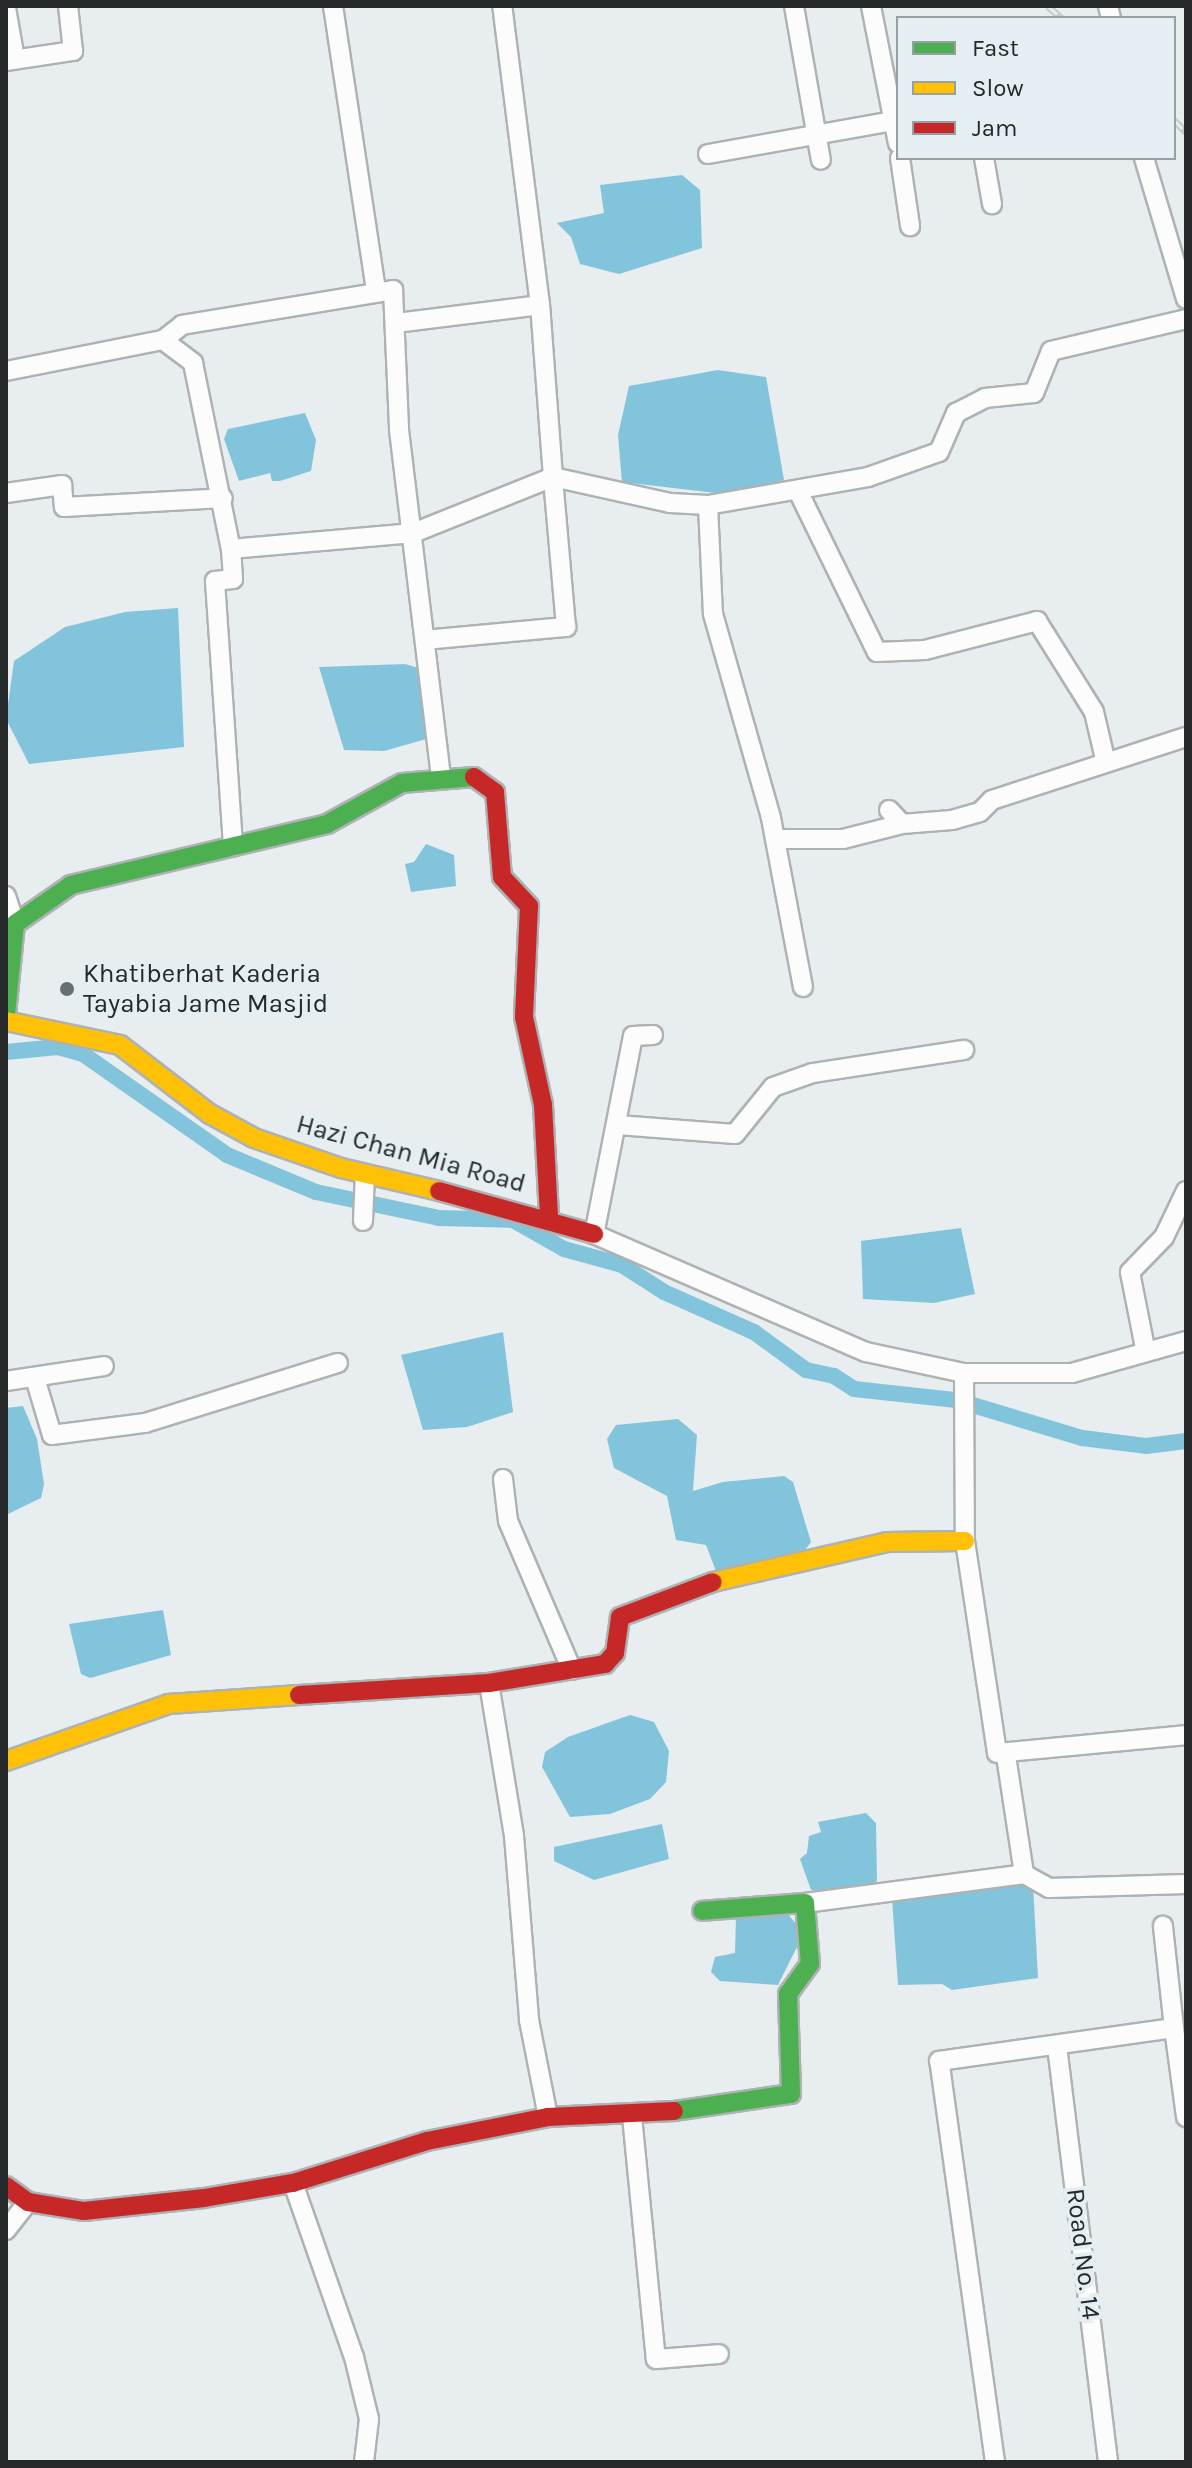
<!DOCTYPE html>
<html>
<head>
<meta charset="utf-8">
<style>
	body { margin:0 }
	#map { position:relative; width:1192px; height:2468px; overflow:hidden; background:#e8edef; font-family:Karla,sans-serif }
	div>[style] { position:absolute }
	.water>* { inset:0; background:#82c4db }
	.canal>* { height:16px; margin:-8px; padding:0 8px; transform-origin:8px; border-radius:8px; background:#82c4db }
	.roads { filter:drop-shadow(2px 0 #aeb2b3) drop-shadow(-2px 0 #aeb2b3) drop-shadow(0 2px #aeb2b3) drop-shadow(0 -2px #aeb2b3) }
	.street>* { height:18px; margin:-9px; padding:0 9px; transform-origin:9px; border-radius:9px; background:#fcfcfd }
	.fast>* { height:18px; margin:-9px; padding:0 9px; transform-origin:9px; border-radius:9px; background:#4caf50 }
	.slow>* { height:18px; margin:-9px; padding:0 9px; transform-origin:9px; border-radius:9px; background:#ffc107 }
	.jam>* { height:18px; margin:-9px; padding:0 9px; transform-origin:9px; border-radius:9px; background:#c62828 }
	.rail>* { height:7px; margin-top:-3.5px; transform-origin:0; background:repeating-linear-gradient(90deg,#e5eef2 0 12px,#c7c8c9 0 24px); box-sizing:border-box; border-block:2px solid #c7c8c9 }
	.dots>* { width:22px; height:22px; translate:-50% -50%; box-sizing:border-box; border:4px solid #e5eef2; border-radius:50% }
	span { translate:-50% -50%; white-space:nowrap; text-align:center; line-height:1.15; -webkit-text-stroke:8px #e5eef2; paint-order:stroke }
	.poi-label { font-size:26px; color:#25292a }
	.left { translate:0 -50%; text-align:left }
	.street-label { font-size:26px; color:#25292a }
	.frame { position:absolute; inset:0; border:8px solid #25292a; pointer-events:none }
	.legend { position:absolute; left:896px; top:16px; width:280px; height:144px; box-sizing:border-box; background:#e5eef2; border:2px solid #989fa2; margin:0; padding:10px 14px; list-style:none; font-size:24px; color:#25292a }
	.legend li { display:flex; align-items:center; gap:16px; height:40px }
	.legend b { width:40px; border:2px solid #989fa2 }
</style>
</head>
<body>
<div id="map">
	<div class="water">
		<div style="clip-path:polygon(682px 175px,700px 190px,702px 248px,619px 274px,580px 264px,571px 237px,557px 223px,604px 213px,600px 185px)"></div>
		<div style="clip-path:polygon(718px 370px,766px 377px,784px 480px,724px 494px,622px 482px,618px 435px,629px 386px)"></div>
		<div style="clip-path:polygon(305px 413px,316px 440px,311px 471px,280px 481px,272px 481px,270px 473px,239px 481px,224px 439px,228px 429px)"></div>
		<div style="clip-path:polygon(178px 608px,184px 747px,29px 764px,6px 719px,14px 661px,65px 627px,125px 612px)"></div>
		<div style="clip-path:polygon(405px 664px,428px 671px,430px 738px,384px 751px,344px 750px,319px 667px)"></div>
		<div style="clip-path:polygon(426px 844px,454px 855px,456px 886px,411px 892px,405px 864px,414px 862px)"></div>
		<div style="clip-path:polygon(961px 1228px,975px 1294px,934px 1303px,863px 1299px,861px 1241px)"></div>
		<div style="clip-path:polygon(503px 1332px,513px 1412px,467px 1427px,423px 1430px,401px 1355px)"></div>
		<div style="clip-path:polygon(23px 1406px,37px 1439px,44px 1484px,41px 1498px,6px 1515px,6px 1408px)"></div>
		<div style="clip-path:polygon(678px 1419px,697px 1435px,693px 1491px,723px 1482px,784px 1476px,793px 1482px,811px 1542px,802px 1554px,716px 1571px,706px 1545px,676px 1540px,667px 1496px,614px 1468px,607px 1439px,616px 1425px)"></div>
		<div style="clip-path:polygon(163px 1610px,171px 1655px,90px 1678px,81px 1674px,69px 1624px)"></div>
		<div style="clip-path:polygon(630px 1715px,654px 1722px,669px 1751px,666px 1782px,650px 1799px,610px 1814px,570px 1817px,542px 1767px,545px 1752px,568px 1737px)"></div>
		<div style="clip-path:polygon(866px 1813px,876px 1823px,877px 1881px,862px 1891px,811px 1890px,800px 1859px,807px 1853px,809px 1836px,821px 1832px,818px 1822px)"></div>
		<div style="clip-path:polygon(662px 1824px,669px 1859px,594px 1880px,554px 1861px,554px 1847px)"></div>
		<div style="clip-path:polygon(984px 1882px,1033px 1884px,1038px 1978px,952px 1990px,942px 1984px,898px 1985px,892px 1899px)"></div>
		<div style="clip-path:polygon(784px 1910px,799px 1927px,800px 1941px,778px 1985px,720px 1981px,711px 1972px,715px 1957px,735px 1953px,736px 1916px)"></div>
	</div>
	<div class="canal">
		<div style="left:6px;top:1052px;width:52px;rotate:-5.5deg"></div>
		<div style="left:58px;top:1047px;width:26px;rotate:16deg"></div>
		<div style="left:83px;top:1054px;width:176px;rotate:35deg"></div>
		<div style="left:227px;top:1155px;width:96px;rotate:22.6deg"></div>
		<div style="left:316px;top:1192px;width:126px;rotate:11.9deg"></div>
		<div style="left:439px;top:1218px;width:74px;rotate:1.5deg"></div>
		<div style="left:513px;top:1220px;width:59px;rotate:29.6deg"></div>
		<div style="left:564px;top:1249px;width:60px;rotate:15.4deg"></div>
		<div style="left:622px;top:1265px;width:50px;rotate:32.7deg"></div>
		<div style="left:664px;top:1292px;width:98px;rotate:24deg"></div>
		<div style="left:754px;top:1332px;width:64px;rotate:36.2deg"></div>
		<div style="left:806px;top:1370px;width:29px;rotate:12deg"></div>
		<div style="left:834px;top:1376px;width:24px;rotate:33deg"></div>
		<div style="left:854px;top:1389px;width:103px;rotate:6.2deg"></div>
		<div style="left:956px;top:1400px;width:132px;rotate:16.8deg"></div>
		<div style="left:1082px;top:1438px;width:64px;rotate:7.1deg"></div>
		<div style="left:1146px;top:1446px;width:40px;rotate:-7.1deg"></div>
	</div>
	<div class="roads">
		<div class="street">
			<div style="left:333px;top:6px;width:289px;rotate:81.4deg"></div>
			<div style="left:794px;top:6px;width:156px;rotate:80.1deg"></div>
			<div style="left:871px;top:6px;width:140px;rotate:78.9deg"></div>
			<div style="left:1108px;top:6px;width:12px;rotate:76deg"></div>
			<div style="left:6px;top:8px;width:52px;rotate:80deg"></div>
			<div style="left:6px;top:61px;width:68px;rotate:-8.5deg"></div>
			<div style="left:73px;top:51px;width:45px;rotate:-96.3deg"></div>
			<div style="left:708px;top:154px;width:193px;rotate:-10.1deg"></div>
			<div style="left:900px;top:158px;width:69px;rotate:81.6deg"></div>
			<div style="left:984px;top:158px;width:47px;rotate:80.1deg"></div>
			<div style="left:1144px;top:158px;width:147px;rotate:73.4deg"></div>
			<div style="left:396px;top:323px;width:145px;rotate:-7.1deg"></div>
			<div style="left:163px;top:340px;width:38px;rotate:37deg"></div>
			<div style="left:193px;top:363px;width:190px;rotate:78.5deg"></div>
			<div style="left:231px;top:549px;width:30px;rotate:86deg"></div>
			<div style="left:233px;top:579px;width:18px;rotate:174deg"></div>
			<div style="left:215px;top:581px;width:266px;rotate:86.1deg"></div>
			<div style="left:6px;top:371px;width:160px;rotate:-11.2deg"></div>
			<div style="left:163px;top:340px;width:24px;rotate:-38deg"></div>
			<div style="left:182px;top:325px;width:214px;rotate:-9.4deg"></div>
			<div style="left:393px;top:290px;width:140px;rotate:87.5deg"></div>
			<div style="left:399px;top:430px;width:352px;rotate:83.1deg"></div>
			<div style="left:6px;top:493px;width:57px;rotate:-8.1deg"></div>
			<div style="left:62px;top:485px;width:22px;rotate:85deg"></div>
			<div style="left:64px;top:507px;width:159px;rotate:-3.2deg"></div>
			<div style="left:799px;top:493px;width:177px;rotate:63.9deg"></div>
			<div style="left:877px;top:652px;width:48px;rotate:-2.4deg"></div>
			<div style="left:925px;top:650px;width:116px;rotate:-14.5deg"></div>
			<div style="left:1037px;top:621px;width:107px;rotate:57.9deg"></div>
			<div style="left:1094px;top:712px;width:52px;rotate:76.8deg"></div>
			<div style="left:708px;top:505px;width:109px;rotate:87.4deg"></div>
			<div style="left:713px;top:614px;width:212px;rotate:74.1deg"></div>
			<div style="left:771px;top:818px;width:172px;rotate:79.3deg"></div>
			<div style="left:231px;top:549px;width:183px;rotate:-5deg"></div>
			<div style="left:413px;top:533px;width:151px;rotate:-21.8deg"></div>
			<div style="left:553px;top:477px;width:172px;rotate:-94.3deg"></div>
			<div style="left:540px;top:305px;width:301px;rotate:-97.2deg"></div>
			<div style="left:425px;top:640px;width:142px;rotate:-5.3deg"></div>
			<div style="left:566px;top:627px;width:151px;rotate:-95deg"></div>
			<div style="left:553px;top:477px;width:120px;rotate:12.5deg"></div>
			<div style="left:670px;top:503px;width:38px;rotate:3deg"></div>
			<div style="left:708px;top:505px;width:162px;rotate:-9.9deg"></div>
			<div style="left:868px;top:477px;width:75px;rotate:-19.4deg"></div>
			<div style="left:939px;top:452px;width:43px;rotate:-66.4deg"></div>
			<div style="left:956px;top:413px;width:33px;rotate:-27deg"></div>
			<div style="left:985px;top:398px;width:49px;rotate:-5.8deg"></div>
			<div style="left:1034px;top:393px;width:45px;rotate:-68deg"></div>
			<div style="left:1051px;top:351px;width:139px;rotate:-13.3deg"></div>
			<div style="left:889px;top:810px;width:19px;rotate:47deg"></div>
			<div style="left:902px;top:824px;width:50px;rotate:-4.6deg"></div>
			<div style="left:952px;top:820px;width:29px;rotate:-16deg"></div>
			<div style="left:980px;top:812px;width:17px;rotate:-45deg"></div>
			<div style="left:992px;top:800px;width:204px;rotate:-18deg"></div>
			<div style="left:775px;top:839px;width:68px"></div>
			<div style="left:843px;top:839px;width:61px;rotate:-14.3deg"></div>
			<div style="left:6px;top:896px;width:29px;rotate:72deg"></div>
			<div style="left:653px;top:1035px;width:20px;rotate:177deg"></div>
			<div style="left:633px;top:1036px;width:202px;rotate:101.1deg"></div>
			<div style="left:594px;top:1234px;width:296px;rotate:23.5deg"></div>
			<div style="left:866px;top:1352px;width:100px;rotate:12.1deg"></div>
			<div style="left:964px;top:1373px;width:108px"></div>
			<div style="left:1072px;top:1373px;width:118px;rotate:-15.7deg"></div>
			<div style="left:618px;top:1125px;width:117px;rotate:4.4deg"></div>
			<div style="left:735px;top:1134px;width:60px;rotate:-51deg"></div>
			<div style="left:773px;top:1087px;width:42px;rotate:-19.3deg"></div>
			<div style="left:813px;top:1073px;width:153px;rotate:-8.7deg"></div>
			<div style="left:363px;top:1221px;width:47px;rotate:-87.6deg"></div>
			<div style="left:1145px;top:1348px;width:77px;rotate:-101.2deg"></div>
			<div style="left:1130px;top:1272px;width:49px;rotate:-45.8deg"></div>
			<div style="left:1164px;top:1237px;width:51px;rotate:-64.4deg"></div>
			<div style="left:964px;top:1373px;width:168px;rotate:89.7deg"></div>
			<div style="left:965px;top:1541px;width:214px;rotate:81.4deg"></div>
			<div style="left:997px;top:1753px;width:190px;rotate:-5.4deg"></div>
			<div style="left:35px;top:1378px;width:59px;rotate:73.4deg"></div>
			<div style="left:52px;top:1435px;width:94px;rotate:-7.4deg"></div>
			<div style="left:145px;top:1423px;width:202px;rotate:-17.3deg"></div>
			<div style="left:6px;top:1381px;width:99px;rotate:-8.7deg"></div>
			<div style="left:503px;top:1479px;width:42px;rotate:83.2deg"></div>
			<div style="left:508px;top:1521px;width:162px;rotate:66.8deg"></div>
			<div style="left:489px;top:1683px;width:155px;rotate:80.7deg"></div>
			<div style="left:514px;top:1836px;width:185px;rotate:85.3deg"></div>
			<div style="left:529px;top:2020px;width:99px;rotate:78.9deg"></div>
			<div style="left:1006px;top:1756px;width:119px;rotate:81.3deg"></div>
			<div style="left:805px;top:1903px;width:221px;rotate:-7.5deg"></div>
			<div style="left:1024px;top:1874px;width:29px;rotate:29deg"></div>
			<div style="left:1049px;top:1888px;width:137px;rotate:-1.7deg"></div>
			<div style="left:1174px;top:2028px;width:90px;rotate:82.3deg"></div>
			<div style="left:1057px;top:2046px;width:419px;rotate:83deg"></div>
			<div style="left:632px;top:2116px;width:244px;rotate:84.4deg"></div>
			<div style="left:656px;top:2359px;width:63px;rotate:-4.5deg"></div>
			<div style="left:293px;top:2183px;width:184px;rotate:70.7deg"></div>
			<div style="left:354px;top:2357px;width:64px;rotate:76.4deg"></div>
			<div style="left:369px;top:2419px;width:43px;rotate:96.6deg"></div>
			<div style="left:6px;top:2230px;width:36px;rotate:-52deg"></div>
			<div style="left:995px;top:2462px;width:405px;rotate:-97.9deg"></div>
			<div style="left:939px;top:2061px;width:237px;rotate:-8deg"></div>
			<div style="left:1174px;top:2028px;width:103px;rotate:-96.2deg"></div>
		</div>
		<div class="fast">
			<div style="left:6px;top:1014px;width:90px;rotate:-84.3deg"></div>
			<div style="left:15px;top:924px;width:68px;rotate:-34.9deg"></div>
			<div style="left:71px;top:885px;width:263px;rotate:-13.4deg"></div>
			<div style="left:327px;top:824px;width:85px;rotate:-28.7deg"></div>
			<div style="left:402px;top:783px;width:72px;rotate:-4.8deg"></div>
			<div style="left:674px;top:2111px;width:118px;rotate:-8.3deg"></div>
			<div style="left:791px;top:2094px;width:100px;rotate:-91.7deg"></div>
			<div style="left:788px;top:1994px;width:37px;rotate:-54deg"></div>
			<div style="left:810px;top:1964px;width:61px;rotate:-94.7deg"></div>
			<div style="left:805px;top:1903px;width:103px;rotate:175.6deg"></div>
		</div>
		<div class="slow">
			<div style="left:6px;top:1021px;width:116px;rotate:11.9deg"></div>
			<div style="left:120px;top:1045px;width:113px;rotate:37.5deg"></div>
			<div style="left:210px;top:1114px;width:50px;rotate:28.6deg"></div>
			<div style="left:254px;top:1138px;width:92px;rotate:19deg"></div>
			<div style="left:341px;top:1168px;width:101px;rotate:13.2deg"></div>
			<div style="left:713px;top:1582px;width:179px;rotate:-12.9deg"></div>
			<div style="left:887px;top:1542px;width:78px;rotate:-0.7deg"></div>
			<div style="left:6px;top:1761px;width:173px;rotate:-19.3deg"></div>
			<div style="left:169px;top:1704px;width:130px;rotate:-4deg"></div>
		</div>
		<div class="jam">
			<div style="left:474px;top:777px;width:26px;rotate:36deg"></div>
			<div style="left:495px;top:792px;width:85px;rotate:85.3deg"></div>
			<div style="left:502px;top:877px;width:40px;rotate:47deg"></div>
			<div style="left:529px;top:906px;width:111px;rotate:92.6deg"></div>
			<div style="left:524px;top:1017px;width:90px;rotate:77.8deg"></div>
			<div style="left:543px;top:1105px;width:112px;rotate:86.9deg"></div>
			<div style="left:439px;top:1191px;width:161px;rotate:15.5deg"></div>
			<div style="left:299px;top:1695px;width:190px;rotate:-3.6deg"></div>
			<div style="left:489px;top:1683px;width:118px;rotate:-9.3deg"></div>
			<div style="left:605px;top:1664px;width:15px;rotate:-48deg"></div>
			<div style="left:615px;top:1653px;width:36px;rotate:-82deg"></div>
			<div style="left:620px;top:1617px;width:99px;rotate:-20.6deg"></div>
			<div style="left:6px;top:2186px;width:27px;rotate:36deg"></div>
			<div style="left:28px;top:2202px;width:57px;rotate:9.1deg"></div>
			<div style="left:84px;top:2211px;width:121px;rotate:-6.2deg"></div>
			<div style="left:204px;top:2198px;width:90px;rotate:-9.6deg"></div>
			<div style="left:293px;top:2183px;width:140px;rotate:-17.4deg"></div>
			<div style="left:427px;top:2141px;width:123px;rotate:-11.2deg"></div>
			<div style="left:548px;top:2117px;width:126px;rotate:-2.7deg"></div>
		</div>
	</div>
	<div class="rail">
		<div style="left:1048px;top:6px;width:18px;rotate:41deg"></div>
		<div style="left:1174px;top:120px;width:17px;rotate:45deg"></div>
	</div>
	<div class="dots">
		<div style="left:67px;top:989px;background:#696e6f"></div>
	</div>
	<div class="poi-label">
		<span class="left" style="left:83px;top:989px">Khatiberhat Kaderia<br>Tayabia Jame Masjid</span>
	</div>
	<div class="street-label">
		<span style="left:411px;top:1154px;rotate:15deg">Hazi Chan Mia Road</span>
		<span style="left:1083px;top:2254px;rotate:83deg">Road No. 14</span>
	</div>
	<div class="frame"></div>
	<ul class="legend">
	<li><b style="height:10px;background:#4caf50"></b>Fast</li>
	<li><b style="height:10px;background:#ffc107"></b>Slow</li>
	<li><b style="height:10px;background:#c62828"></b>Jam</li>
	</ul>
</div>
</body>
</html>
